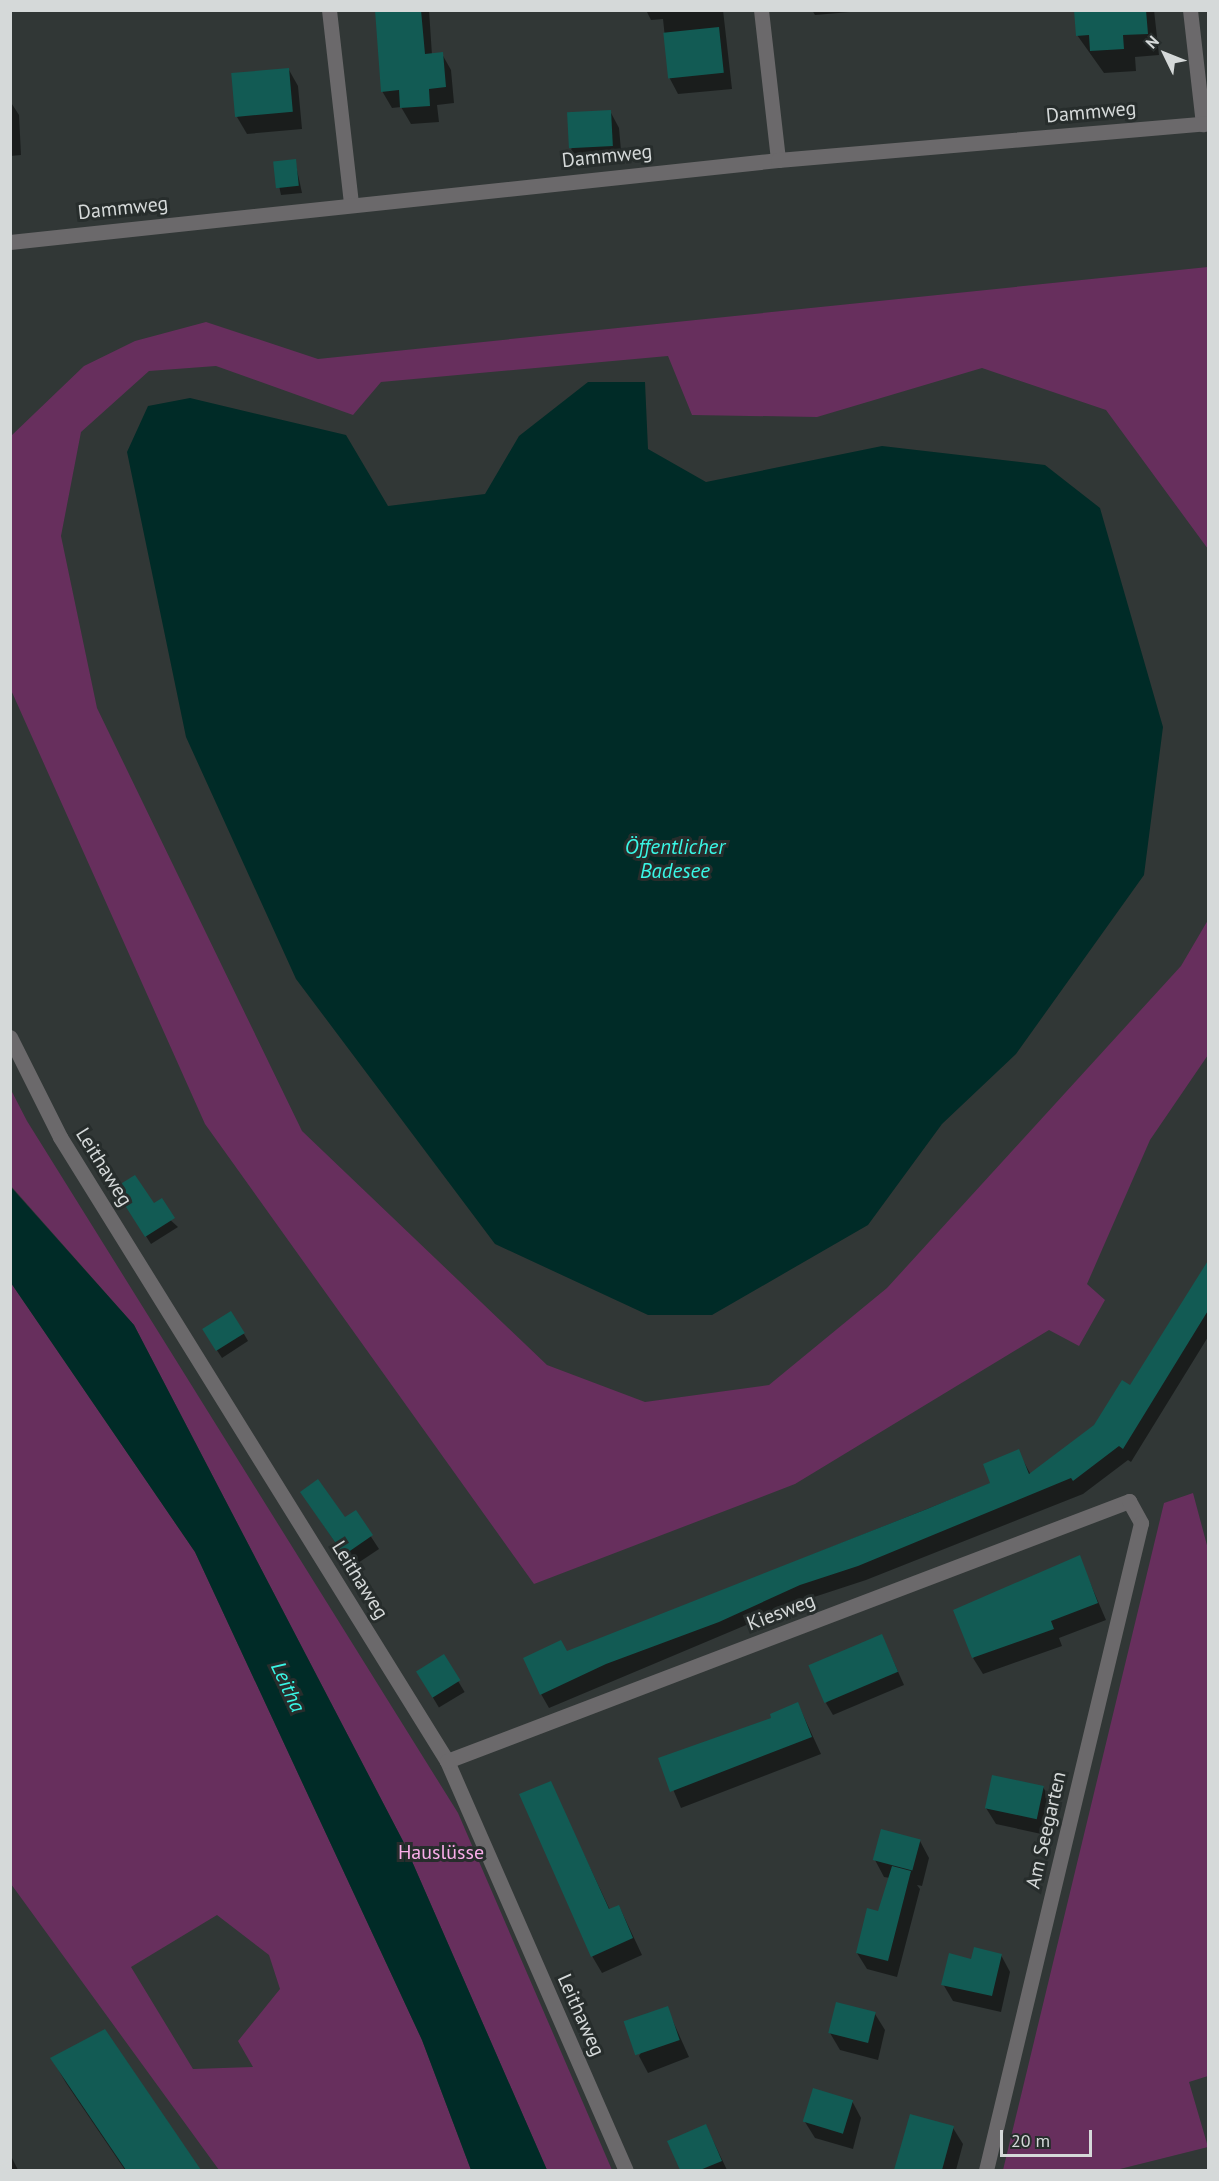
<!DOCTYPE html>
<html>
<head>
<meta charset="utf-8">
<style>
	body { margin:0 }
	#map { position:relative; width:1219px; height:2181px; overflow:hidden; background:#313736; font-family:"PT Sans",sans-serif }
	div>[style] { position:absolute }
	.green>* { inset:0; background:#672f5d }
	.water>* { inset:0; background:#002b27 }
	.shadow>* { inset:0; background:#0007; transform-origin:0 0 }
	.building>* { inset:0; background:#125b54; transform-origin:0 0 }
	.minor>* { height:15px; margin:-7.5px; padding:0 7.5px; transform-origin:7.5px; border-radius:7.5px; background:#6b696b }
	span { translate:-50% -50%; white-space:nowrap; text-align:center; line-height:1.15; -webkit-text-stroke:6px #272d2c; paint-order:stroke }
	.street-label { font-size:20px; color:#d5d9d9 }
	.park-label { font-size:20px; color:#faaeea }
	.water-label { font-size:21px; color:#39f6e5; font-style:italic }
	.frame { position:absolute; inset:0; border:12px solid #d5d9d9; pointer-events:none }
	.north { position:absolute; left:1135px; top:24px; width:60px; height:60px; -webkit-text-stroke:4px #272d2c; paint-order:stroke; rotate:313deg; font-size:16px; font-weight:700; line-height:24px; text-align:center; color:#d5d9d9 }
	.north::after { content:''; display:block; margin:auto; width:21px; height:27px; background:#d5d9d9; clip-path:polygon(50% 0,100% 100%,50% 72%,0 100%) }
	.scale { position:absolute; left:1000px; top:2130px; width:92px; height:27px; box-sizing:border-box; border:3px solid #d5d9d9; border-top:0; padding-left:8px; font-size:18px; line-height:21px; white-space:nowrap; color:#d5d9d9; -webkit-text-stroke:4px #272d2c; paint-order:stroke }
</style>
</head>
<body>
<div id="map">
	<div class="green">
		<div style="clip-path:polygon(1208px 267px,1208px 549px,1106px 410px,982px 368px,817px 417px,692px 415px,668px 356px,381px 382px,353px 415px,216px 366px,149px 371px,81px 432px,61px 536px,97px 708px,302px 1131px,547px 1365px,645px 1402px,769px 1385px,887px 1288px,1181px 966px,1208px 920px,1208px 1055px,1150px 1140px,1087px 1284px,1105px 1300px,1079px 1346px,1049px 1330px,795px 1484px,534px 1584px,205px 1124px,11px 690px,11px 436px,84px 366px,135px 341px,206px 322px,318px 359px)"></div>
		<div style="clip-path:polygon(10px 1088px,27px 1121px,458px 1813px,612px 2170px,547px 2170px,404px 1843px,134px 1325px,11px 1186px)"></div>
		<div style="clip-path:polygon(evenodd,11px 1283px,195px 1552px,422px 2040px,471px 2170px,219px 2170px,11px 1884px,11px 1283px,217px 1915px,269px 1955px,280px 1989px,238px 2041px,253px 2067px,193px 2069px,131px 1967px,217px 1915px)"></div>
		<div style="clip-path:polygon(1193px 1493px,1208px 1549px,1208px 2076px,1189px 2082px,1208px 2147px,1116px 2170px,1003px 2170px,1164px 1503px)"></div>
	</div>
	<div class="water">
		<div style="clip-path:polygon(588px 382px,645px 382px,648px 449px,706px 482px,882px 446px,1045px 465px,1100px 508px,1163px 727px,1144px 875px,1016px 1054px,942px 1124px,868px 1225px,712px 1315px,648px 1315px,495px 1244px,296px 979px,186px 737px,127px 452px,148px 406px,190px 398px,346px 435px,388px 506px,485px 494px,519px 436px)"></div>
		<div style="clip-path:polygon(10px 1186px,134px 1325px,404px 1843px,547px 2170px,471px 2170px,422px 2040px,195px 1552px,11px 1283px)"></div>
	</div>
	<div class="shadow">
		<div style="clip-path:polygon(376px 10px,429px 10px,432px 55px,442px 54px,451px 70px,454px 103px,437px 105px,439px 122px,411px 124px,401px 107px,392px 108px,382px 91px)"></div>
		<div style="clip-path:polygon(646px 10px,723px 10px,732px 89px,678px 94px,669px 77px,663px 19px,651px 20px)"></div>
		<div style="clip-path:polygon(812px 10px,861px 10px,862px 11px,815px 15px)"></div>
		<div style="clip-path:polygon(1076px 10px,1154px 10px,1159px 55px,1135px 57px,1136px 71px,1104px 73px,1077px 35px)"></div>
		<div style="clip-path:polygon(289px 70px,298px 86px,302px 129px,247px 134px,237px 117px)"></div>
		<div style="clip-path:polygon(10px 101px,19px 115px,21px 155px,10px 156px)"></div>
		<div style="clip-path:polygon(610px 111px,619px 128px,622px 162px,581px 165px,571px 149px)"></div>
		<div style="clip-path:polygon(295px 161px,302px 193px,281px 195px,274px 163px)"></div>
		<div style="clip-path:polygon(121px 1197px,154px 1205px,178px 1227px,151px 1244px)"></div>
		<div style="clip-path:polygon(1208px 1262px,1208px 1337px,1131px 1462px,1128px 1460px,1083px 1494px,866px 1580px,808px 1599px,549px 1708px,541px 1694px,567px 1653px,992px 1483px,1018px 1451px,1031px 1475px,1096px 1426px,1131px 1387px)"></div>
		<div style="clip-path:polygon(244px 1334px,248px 1341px,222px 1358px,209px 1338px)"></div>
		<div style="clip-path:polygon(310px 1505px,345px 1519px,355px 1512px,379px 1549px,352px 1567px)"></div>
		<div style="clip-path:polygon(1079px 1557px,1106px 1620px,1059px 1638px,1062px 1646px,983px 1674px,973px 1658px)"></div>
		<div style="clip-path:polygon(882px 1636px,904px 1685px,833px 1715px,826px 1703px)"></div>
		<div style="left:443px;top:1656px;width:42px;height:30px;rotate:59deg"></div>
		<div style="clip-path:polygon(798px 1704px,821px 1754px,681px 1808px,660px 1759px,773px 1719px)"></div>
		<div style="clip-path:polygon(550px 1783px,610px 1910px,619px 1906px,642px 1955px,602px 1973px,592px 1956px)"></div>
		<div style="clip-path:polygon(1043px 1787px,1053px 1804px,1046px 1835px,996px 1824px,986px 1808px)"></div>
		<div style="clip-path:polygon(920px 1841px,929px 1858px,922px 1886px,917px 1885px,920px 1889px,897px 1977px,867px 1969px,857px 1953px,879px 1913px,890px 1878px,884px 1877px,875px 1860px)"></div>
		<div style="clip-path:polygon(1001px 1955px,1010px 1972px,1001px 2012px,953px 2001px,943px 1984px)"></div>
		<div style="clip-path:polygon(667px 2008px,689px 2057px,648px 2073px,639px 2056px)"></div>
		<div style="clip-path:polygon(875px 2014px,885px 2030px,878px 2060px,840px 2050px,830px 2033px)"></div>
		<div style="clip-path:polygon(105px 2031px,199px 2170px,125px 2170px,66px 2083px,52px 2059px)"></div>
		<div style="clip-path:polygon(852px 2101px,861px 2118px,853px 2149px,815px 2138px,805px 2122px)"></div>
		<div style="clip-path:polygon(911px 2116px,953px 2128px,963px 2144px,956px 2170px,896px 2170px)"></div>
		<div style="clip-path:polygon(706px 2126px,727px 2170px,681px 2170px,669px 2142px)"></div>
		<div style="clip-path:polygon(10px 2156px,12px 2158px,18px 2170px,10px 2170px)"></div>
	</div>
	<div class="building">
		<div style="clip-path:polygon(375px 10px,421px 10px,425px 54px,443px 52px,446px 87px,429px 89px,430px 106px,400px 108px,399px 90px,381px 92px)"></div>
		<div style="clip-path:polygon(1074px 10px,1146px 10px,1148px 34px,1123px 35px,1124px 49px,1090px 51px,1089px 35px,1076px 36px)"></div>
		<div style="left:719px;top:27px;width:46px;height:56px;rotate:84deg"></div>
		<div style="left:289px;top:68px;width:44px;height:58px;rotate:85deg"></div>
		<div style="left:611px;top:110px;width:36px;height:44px;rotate:87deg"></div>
		<div style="left:296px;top:159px;width:27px;height:23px;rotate:84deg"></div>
		<div style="clip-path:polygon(135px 1175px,154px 1203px,162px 1198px,175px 1218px,145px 1237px,114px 1188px)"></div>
		<div style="clip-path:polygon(1209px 1259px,1209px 1309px,1123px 1449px,1119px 1446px,1073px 1481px,1071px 1478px,858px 1566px,800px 1585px,719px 1622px,606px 1664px,540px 1695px,523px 1658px,561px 1640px,567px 1651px,927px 1509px,990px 1483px,983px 1464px,1019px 1449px,1029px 1474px,1094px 1425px,1122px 1380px,1130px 1385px)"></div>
		<div style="left:231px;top:1311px;width:26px;height:34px;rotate:58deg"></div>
		<div style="clip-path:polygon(318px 1479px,345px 1517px,356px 1510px,373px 1535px,344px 1555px,300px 1492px)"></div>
		<div style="clip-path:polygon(1080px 1555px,1098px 1603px,1051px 1621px,1054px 1629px,972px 1658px,953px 1610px)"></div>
		<div style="left:882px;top:1634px;width:41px;height:80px;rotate:67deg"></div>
		<div style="left:444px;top:1654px;width:31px;height:33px;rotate:58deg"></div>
		<div style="clip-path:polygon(798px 1702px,812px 1737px,670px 1792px,658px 1758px,771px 1718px,770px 1714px)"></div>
		<div style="left:992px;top:1775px;width:53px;height:34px;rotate:12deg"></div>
		<div style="clip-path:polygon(551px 1781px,609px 1909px,619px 1905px,633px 1938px,591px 1957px,519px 1794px)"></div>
		<div style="left:881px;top:1829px;width:41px;height:32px;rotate:15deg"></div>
		<div style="clip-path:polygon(892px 1866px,911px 1871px,888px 1961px,856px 1953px,867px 1908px,878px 1911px)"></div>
		<div style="clip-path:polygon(974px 1947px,1002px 1954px,992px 1996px,941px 1985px,949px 1953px,971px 1959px)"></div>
		<div style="left:836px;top:2002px;width:41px;height:32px;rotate:14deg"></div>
		<div style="left:668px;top:2006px;width:36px;height:47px;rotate:71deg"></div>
		<div style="clip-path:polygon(105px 2029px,201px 2170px,126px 2170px,50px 2058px)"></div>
		<div style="left:813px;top:2088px;width:42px;height:35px;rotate:17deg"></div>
		<div style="clip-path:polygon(910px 2114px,954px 2126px,942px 2170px,894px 2170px)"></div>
		<div style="clip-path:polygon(706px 2124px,722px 2161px,700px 2170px,680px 2170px,667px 2141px)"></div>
	</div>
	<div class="minor">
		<div style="left:329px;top:10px;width:194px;rotate:83.5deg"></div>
		<div style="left:761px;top:10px;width:151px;rotate:83.5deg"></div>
		<div style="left:1190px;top:10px;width:115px;rotate:83.5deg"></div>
		<div style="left:10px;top:242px;width:772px;rotate:-6.09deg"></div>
		<div style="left:778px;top:160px;width:432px;rotate:-4.9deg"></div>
		<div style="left:10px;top:1037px;width:112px;rotate:63.4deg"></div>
		<div style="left:60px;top:1137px;width:734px;rotate:58.19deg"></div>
		<div style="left:447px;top:1761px;width:446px;rotate:66.4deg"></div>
		<div style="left:447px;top:1761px;width:730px;rotate:-20.87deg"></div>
		<div style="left:1129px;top:1501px;width:25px;rotate:61deg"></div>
		<div style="left:1141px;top:1523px;width:665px;rotate:103.47deg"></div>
	</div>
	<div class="street-label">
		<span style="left:1091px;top:112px;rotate:-5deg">Dammweg</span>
		<span style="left:607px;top:156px;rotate:-6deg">Dammweg</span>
		<span style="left:123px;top:208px;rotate:-6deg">Dammweg</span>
		<span style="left:104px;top:1167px;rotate:58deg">Leithaweg</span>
		<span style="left:360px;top:1580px;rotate:58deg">Leithaweg</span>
		<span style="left:781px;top:1612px;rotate:-21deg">Kiesweg</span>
		<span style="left:1046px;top:1830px;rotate:-77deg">Am Seegarten</span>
		<span style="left:581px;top:2015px;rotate:66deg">Leithaweg</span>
	</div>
	<div class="park-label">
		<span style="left:441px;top:1852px">Hauslüsse</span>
	</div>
	<div class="water-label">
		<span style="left:675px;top:859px">Öffentlicher<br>Badesee</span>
		<span style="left:288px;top:1687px;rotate:65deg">Leitha</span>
	</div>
	<div class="frame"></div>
	<div class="north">N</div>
	<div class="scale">20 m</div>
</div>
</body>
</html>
